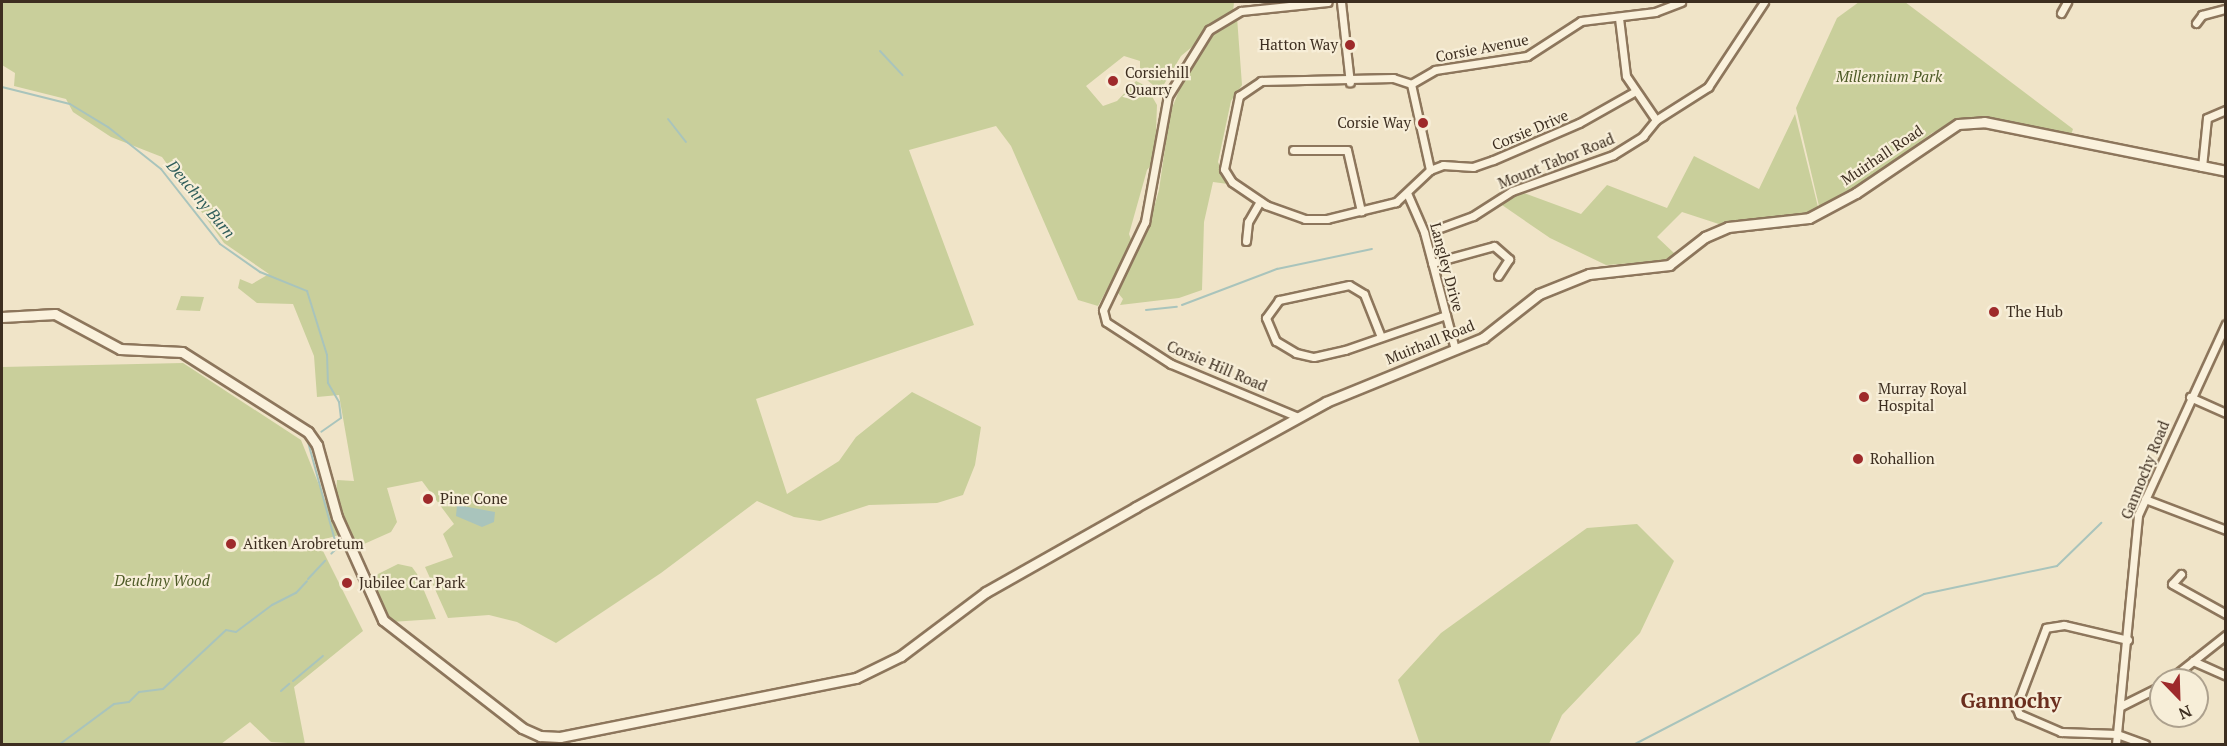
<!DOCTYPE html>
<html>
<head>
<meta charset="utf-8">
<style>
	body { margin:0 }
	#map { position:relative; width:2227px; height:746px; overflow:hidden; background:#f0e4c8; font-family:"PT Serif",serif }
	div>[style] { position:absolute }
	.green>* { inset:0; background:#c9cf9b }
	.water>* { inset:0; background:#a9c4bc }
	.stream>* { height:2px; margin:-1px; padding:0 1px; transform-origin:1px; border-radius:1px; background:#a9c4bc }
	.roads { filter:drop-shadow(2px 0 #8d765c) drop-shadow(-2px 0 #8d765c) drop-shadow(0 2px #8d765c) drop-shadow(0 -2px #8d765c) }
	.street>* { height:7px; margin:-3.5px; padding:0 3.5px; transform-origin:3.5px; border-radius:3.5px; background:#faf1dc }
	.secondary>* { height:9px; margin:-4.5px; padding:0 4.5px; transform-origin:4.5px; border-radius:4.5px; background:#faf1dc }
	.dots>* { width:16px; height:16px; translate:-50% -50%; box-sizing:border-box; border:3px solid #f7eed8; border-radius:50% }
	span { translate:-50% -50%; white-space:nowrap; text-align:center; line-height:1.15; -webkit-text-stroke:4.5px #f7eed8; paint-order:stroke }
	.poi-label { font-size:15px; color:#3d2e20 }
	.right { translate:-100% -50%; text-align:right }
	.left { translate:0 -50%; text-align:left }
	.street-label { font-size:15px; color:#3d2e20 }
	.park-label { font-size:15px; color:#4d5a26; font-style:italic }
	.water-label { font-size:16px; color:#2f5d5a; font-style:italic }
	.district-label { font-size:21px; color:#6b2e1e; font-weight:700 }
	.frame { position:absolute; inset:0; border:3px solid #3d2e20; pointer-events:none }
	.north { position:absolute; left:2149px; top:668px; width:60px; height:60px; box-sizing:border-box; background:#f7eed8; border:2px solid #ada18e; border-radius:50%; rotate:157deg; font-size:16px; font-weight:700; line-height:24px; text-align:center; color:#3d2e20 }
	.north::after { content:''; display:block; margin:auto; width:21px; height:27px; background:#9e2a2b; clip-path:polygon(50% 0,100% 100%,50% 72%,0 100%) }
</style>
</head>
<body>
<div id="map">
	<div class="green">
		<div style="clip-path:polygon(2px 2px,1234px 2px,1233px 13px,1181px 56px,1160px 91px,1140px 74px,1140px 61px,1124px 56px,1086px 86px,1103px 106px,1117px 101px,1136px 81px,1146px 86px,1157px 105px,1155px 160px,1147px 170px,1129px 234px,1132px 242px,1098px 306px,1078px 300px,1011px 146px,996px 126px,909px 150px,974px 325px,756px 399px,787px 494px,839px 461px,856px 437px,912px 392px,981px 427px,975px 465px,963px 495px,937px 503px,869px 505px,820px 521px,794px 517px,757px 501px,661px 573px,556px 643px,517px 622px,489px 615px,448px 618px,425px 567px,453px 557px,443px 534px,454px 524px,422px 481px,387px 488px,397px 522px,391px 532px,355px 548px,336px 494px,337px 480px,354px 481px,339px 395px,317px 397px,314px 356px,293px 304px,257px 303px,238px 288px,240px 279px,252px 284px,269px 274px,224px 243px,162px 157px,111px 137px,73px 112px,66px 99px,14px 86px,15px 73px,2px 65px)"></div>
		<div style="clip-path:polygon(1859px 2px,1905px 2px,2073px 129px,2070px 138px,1985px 118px,1965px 118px,1932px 133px,1861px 184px,1819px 206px,1796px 108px,1837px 18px)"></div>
		<div style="clip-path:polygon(1237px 17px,1242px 85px,1231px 101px,1218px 162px,1228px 184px,1213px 182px,1204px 222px,1202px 290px,1179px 298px,1120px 305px,1123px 299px,1118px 293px,1149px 225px,1159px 190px,1170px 113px,1184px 78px,1218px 27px)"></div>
		<div style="clip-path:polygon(1795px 114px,1819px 211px,1809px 218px,1728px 227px,1682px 212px,1657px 237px,1675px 254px,1663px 261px,1606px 265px,1550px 238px,1502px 205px,1507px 197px,1521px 192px,1581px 214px,1607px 185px,1667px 208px,1694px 156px,1759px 189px)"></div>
		<div style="clip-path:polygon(181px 296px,204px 297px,200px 311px,176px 310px)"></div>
		<div style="clip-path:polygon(183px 363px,301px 440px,339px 535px,318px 541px,363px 631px,294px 687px,305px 744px,271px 742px,250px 722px,221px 744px,2px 744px,2px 367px)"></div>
		<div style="clip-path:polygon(1637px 524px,1674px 561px,1640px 633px,1562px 715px,1549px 744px,1420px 744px,1398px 680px,1441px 633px,1587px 528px)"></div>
		<div style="clip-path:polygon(398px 564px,412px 567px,417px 574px,436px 619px,391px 622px,380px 609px,368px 579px)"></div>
	</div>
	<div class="water">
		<div style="clip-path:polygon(457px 505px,495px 512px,494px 522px,482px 527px,456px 516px)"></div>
	</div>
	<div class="stream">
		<div style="left:880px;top:51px;width:33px;rotate:47deg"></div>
		<div style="left:2px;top:87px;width:70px;rotate:14deg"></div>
		<div style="left:70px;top:104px;width:44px;rotate:31.2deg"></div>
		<div style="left:108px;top:127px;width:68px;rotate:38.4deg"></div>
		<div style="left:161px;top:169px;width:95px;rotate:51.8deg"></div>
		<div style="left:220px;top:244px;width:49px;rotate:35deg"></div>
		<div style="left:260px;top:272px;width:51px;rotate:22deg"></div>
		<div style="left:307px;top:291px;width:67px;rotate:72.6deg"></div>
		<div style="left:327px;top:355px;width:28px;rotate:88deg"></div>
		<div style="left:328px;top:383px;width:22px;rotate:60deg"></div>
		<div style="left:339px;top:402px;width:16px;rotate:83deg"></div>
		<div style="left:341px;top:418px;width:24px;rotate:145deg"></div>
		<div style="left:668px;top:119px;width:29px;rotate:52deg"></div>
		<div style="left:1182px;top:305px;width:102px;rotate:-20.8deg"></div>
		<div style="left:1277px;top:269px;width:97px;rotate:-11.9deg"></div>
		<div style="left:1146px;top:310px;width:31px;rotate:-6deg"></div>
		<div style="left:308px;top:442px;width:110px;rotate:74.7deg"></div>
		<div style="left:337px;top:548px;width:8px;rotate:135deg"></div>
		<div style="left:308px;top:579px;width:25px;rotate:-47deg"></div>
		<div style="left:293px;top:681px;width:39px;rotate:-40deg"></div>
		<div style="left:281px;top:691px;width:11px;rotate:-41deg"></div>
		<div style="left:60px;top:744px;width:67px;rotate:-36.5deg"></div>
		<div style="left:114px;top:704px;width:15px;rotate:-8deg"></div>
		<div style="left:129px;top:702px;width:14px;rotate:-45deg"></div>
		<div style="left:139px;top:692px;width:24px;rotate:-7deg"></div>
		<div style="left:163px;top:689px;width:86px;rotate:-43.1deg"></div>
		<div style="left:226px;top:630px;width:10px;rotate:11deg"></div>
		<div style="left:236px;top:632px;width:45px;rotate:-36.9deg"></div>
		<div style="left:272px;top:605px;width:27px;rotate:-27deg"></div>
		<div style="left:296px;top:593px;width:16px;rotate:-47deg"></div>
		<div style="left:1635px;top:744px;width:326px;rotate:-27.4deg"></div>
		<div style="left:1924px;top:594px;width:136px;rotate:-11.9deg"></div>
		<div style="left:2057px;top:566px;width:62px;rotate:-44.3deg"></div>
	</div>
	<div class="roads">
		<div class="street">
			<div style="left:1341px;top:2px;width:81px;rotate:83.7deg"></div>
			<div style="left:2061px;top:13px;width:13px;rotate:-61deg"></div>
			<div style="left:1619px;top:18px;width:58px;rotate:83.1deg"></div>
			<div style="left:1626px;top:76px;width:53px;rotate:55.7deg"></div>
			<div style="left:2196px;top:23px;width:10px;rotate:-53deg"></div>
			<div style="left:2202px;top:15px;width:24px;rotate:-15deg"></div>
			<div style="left:1411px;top:84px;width:88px;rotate:77.5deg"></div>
			<div style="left:1634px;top:92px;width:63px;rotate:150.6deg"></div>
			<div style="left:1579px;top:123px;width:94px;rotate:156.7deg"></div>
			<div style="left:1493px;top:160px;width:21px;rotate:161deg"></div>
			<div style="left:1473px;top:167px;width:30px;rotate:-176deg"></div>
			<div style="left:1443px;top:165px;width:14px;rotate:159deg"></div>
			<div style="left:1430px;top:170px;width:47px;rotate:136.7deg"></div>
			<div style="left:1396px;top:202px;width:71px;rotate:166.2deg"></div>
			<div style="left:1327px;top:219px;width:22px;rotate:180deg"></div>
			<div style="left:1305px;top:219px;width:41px;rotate:-160.3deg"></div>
			<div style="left:1266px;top:205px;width:41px;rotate:-145.9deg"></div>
			<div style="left:1232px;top:182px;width:15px;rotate:-122deg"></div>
			<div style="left:1224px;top:169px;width:75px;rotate:-78.4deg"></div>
			<div style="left:1239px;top:96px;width:27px;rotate:-34deg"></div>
			<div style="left:1261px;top:81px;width:132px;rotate:-1.3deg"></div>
			<div style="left:1393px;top:78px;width:19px;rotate:18deg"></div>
			<div style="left:1411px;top:84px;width:28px;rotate:-30deg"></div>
			<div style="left:1435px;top:70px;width:93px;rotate:-8.7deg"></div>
			<div style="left:1527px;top:56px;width:64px;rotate:-32.9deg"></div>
			<div style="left:1581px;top:21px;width:75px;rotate:-6.9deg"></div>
			<div style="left:1655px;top:12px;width:28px;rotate:-21deg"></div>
			<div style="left:1656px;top:120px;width:62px;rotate:-32.4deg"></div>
			<div style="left:1708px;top:87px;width:102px;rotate:-56.6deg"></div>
			<div style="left:1293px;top:150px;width:54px"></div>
			<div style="left:1347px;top:150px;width:63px;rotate:77.1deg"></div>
			<div style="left:2202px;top:167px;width:49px;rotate:-84.2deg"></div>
			<div style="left:2207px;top:118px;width:21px;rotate:-23deg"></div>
			<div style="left:1407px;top:193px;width:43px;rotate:66.4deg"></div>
			<div style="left:1424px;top:232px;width:121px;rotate:75.2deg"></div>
			<div style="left:1440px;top:228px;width:35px;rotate:-20deg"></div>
			<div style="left:1473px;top:216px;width:46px;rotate:-32.7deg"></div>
			<div style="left:1512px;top:191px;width:107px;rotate:-19.6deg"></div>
			<div style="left:1613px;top:155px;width:36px;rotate:-32deg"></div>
			<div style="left:1643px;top:136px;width:21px;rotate:-51deg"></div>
			<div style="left:1246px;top:241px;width:19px;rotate:-84deg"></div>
			<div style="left:1248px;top:222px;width:24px;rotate:-60deg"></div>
			<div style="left:1432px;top:263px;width:64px;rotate:-15.3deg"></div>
			<div style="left:1494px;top:246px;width:20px;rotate:41deg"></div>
			<div style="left:1509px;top:259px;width:20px;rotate:123deg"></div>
			<div style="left:1381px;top:337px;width:46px;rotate:-111.6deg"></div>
			<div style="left:1364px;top:294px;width:17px;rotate:-149deg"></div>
			<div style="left:1349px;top:285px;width:72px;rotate:167.9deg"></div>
			<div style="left:1279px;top:300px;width:22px;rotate:126deg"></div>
			<div style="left:1266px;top:318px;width:25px;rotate:67deg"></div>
			<div style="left:1276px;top:341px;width:23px;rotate:31deg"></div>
			<div style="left:1296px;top:353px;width:18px;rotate:13deg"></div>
			<div style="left:1314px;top:357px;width:32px;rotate:-13deg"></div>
			<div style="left:1345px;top:350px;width:107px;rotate:-19.1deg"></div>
			<div style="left:2190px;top:397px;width:39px;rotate:24deg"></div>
			<div style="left:1298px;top:417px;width:138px;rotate:-157.3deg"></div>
			<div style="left:1171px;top:364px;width:77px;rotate:-147.1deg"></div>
			<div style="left:1106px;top:322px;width:12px;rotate:-104deg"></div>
			<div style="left:1103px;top:310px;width:98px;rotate:-64.5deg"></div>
			<div style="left:1145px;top:222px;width:128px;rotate:-79.7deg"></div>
			<div style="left:1168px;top:96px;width:78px;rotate:-58.2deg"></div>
			<div style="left:1209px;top:30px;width:37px;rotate:-31deg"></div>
			<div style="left:1241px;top:11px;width:87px;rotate:-5.9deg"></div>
			<div style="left:2145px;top:499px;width:87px;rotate:20.9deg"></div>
			<div style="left:2181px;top:574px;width:13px;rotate:132deg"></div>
			<div style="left:2172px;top:584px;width:62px;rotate:29.1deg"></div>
			<div style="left:2128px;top:640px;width:66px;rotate:-166.8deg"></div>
			<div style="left:2064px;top:625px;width:18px;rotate:171deg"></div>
			<div style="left:2046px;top:628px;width:85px;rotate:110.8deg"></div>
			<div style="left:2016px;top:707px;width:8px;rotate:67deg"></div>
			<div style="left:2019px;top:714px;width:46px;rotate:23.2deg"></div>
			<div style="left:2061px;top:732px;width:56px;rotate:2deg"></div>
			<div style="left:2117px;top:734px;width:30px;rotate:20deg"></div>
			<div style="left:2193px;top:661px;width:36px;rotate:24deg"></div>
			<div style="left:2169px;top:680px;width:73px;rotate:-38.3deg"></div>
			<div style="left:2121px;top:706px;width:45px;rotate:-26.6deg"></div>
			<div style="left:2116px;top:744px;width:230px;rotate:-84.5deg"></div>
			<div style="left:2138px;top:515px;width:210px;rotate:-65.3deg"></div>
		</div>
		<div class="secondary">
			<div style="left:2px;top:317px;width:53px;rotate:-3.2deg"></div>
			<div style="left:55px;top:314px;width:74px;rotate:28.3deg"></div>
			<div style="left:120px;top:349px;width:62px;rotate:2.8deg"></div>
			<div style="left:182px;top:352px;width:149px;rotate:32.4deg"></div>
			<div style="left:308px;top:432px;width:16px;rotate:55deg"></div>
			<div style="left:317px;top:445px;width:75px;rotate:74.5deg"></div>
			<div style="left:337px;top:517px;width:113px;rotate:65.9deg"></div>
			<div style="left:383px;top:620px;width:176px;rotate:37.8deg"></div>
			<div style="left:522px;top:728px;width:20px;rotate:24deg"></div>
			<div style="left:540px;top:736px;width:20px;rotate:3deg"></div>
			<div style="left:560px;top:737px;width:302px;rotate:-11.3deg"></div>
			<div style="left:856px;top:678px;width:50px;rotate:-26.1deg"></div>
			<div style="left:901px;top:656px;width:106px;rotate:-37deg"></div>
			<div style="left:986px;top:592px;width:172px;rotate:-29.5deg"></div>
			<div style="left:1136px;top:507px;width:217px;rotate:-28.9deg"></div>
			<div style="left:1326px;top:402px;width:170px;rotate:-22.2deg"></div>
			<div style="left:1483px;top:338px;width:71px;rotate:-38.2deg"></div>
			<div style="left:1539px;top:294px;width:54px;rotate:-21.8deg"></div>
			<div style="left:1589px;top:274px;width:81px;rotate:-6.4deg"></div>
			<div style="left:1669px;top:265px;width:46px;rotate:-37.9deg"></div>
			<div style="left:1705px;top:237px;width:25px;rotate:-23deg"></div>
			<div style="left:1728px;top:227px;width:81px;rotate:-6.3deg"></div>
			<div style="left:1809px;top:218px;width:53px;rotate:-28deg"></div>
			<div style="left:1856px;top:193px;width:123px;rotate:-34.1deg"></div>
			<div style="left:1958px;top:124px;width:26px;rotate:-4deg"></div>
			<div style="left:1984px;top:122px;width:247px;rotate:11.4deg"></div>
		</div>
	</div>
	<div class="dots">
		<div style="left:1350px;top:45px;background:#9e2a2b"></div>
		<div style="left:1113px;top:81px;background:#9e2a2b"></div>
		<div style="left:1423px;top:123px;background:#9e2a2b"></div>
		<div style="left:1994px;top:312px;background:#9e2a2b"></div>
		<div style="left:1864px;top:397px;background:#9e2a2b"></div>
		<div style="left:1858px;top:459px;background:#9e2a2b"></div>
		<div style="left:428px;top:499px;background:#9e2a2b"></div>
		<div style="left:231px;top:544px;background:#9e2a2b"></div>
		<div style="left:347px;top:583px;background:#9e2a2b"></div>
	</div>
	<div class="poi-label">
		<span class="right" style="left:1338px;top:45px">Hatton Way</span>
		<span class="left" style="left:1125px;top:81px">Corsiehill<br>Quarry</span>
		<span class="right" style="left:1411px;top:123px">Corsie Way</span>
		<span class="left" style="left:2006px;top:312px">The Hub</span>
		<span class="left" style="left:1878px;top:397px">Murray Royal<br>Hospital</span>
		<span class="left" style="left:1870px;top:459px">Rohallion</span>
		<span class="left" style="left:440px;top:499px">Pine Cone</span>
		<span class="left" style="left:243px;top:544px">Aitken Arobretum</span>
		<span class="left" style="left:359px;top:583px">Jubilee Car Park</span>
	</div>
	<div class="street-label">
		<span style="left:1482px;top:48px;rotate:-11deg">Corsie Avenue</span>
		<span style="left:1530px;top:130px;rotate:-23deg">Corsie Drive</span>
		<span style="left:1882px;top:155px;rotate:-34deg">Muirhall Road</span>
		<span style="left:1556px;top:161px;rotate:-22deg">Mount Tabor Road</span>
		<span style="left:1447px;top:267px;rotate:75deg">Langley Drive</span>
		<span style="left:1430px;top:342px;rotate:-22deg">Muirhall Road</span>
		<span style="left:1217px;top:366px;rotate:23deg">Corsie Hill Road</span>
		<span style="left:2145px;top:470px;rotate:-68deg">Gannochy Road</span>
	</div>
	<div class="park-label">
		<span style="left:1889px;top:77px">Millennium Park</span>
		<span style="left:162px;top:581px">Deuchny Wood</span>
	</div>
	<div class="water-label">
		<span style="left:201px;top:199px;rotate:50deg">Deuchny Burn</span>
	</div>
	<div class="district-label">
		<span style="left:2011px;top:700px">Gannochy</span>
	</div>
	<div class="frame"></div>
	<div class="north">N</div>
</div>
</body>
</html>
